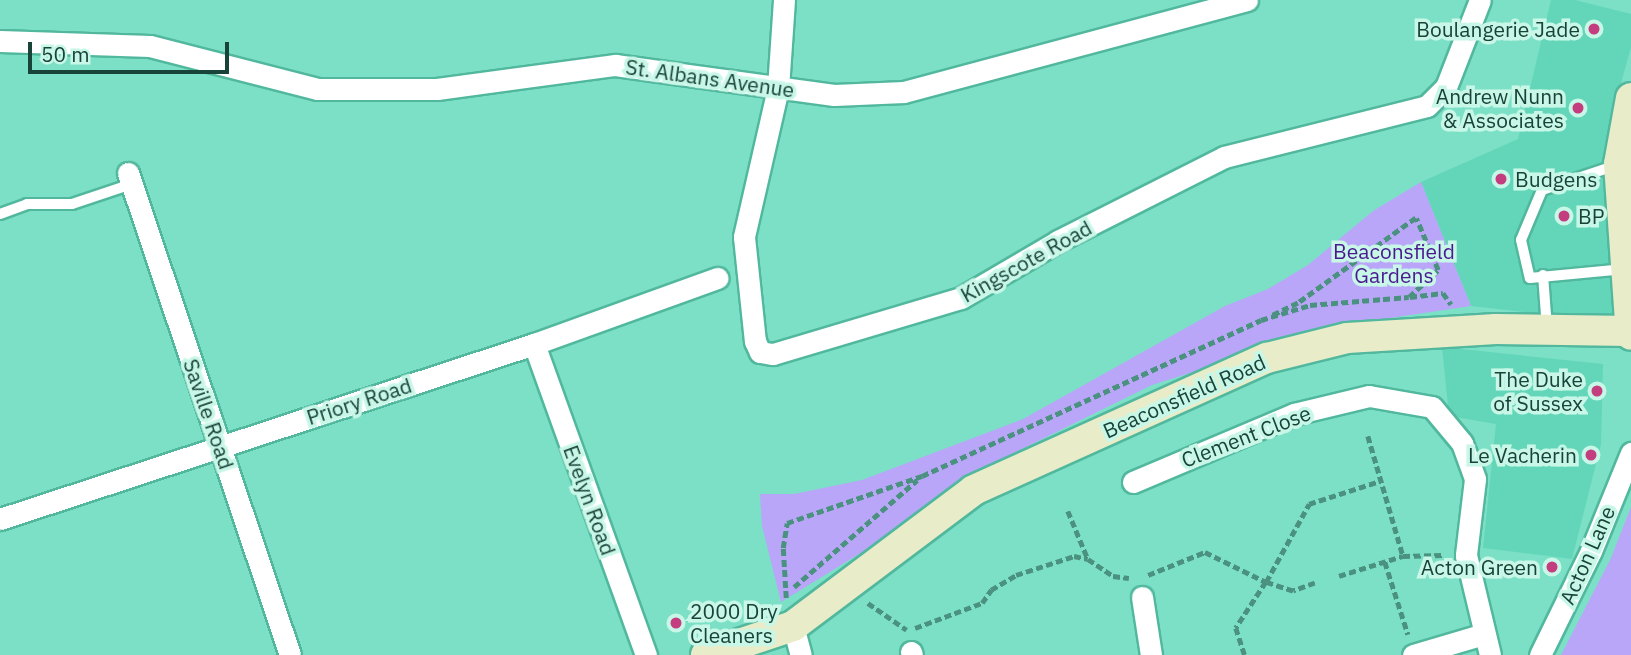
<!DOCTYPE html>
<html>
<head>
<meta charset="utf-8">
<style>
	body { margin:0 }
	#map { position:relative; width:1631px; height:655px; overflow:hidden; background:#7be0c5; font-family:"IBM Plex Sans",sans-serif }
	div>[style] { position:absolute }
	.built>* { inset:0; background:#63d6b9 }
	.green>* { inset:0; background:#b9a6f9 }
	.path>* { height:4.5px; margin-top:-2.25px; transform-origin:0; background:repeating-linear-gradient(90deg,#4a927f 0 7px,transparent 0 10.5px) }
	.roads { filter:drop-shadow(2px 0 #51b89e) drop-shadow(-2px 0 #51b89e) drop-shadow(0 2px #51b89e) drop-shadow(0 -2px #51b89e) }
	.service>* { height:10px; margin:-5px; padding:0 5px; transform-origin:5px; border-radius:5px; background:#fff }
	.minor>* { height:21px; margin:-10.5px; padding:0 10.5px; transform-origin:10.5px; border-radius:10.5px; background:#fff }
	.secondary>* { height:30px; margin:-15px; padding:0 15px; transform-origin:15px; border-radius:15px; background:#e9ecc9 }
	.dots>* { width:19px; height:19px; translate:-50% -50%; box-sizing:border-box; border:4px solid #c8f7e8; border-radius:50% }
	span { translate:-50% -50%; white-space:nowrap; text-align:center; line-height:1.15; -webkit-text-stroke:7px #c8f7e8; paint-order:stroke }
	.poi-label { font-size:21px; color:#184338 }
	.right { translate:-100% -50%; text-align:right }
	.left { translate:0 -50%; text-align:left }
	.street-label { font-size:21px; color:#184338 }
	.park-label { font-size:21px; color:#491990 }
	.scale { position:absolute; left:28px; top:42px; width:201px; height:32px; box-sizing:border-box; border:4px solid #184338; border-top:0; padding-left:9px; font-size:21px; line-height:24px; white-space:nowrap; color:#184338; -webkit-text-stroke:5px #c8f7e8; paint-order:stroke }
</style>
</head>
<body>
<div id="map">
	<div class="built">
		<div style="clip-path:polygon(1551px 0,1575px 0,1631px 14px,1631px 47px,1612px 116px,1627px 324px,1471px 306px,1421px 182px,1518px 139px)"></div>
		<div style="clip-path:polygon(1442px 347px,1603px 364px,1601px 444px,1572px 559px,1483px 548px,1496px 424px,1449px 416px)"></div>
	</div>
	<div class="green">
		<div style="clip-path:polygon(1421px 182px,1471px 306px,1343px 325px,1152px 385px,965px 477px,864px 551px,781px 602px,762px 526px,760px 494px,794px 494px,862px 480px,1023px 419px,1225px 306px,1268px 289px,1308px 265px,1373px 211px)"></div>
		<div style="clip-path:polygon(1631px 507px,1631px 655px,1561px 655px,1611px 558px)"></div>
	</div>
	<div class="path">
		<div style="left:1410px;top:297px;width:33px;rotate:-7deg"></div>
		<div style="left:1443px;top:293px;width:14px;rotate:54deg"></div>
		<div style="left:1368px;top:436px;width:125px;rotate:73.7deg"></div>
		<div style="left:1068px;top:511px;width:52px;rotate:67.4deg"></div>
		<div style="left:1088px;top:559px;width:30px;rotate:34deg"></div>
		<div style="left:1113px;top:576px;width:16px;rotate:7deg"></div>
		<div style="left:1385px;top:562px;width:76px;rotate:72.3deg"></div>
		<div style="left:1148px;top:575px;width:61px;rotate:-22deg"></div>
		<div style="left:1205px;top:552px;width:68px;rotate:26.2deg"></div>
		<div style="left:1266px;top:582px;width:55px;rotate:123.1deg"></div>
		<div style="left:1236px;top:628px;width:28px;rotate:72deg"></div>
		<div style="left:1339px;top:576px;width:67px;rotate:-17.4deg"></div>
		<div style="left:1403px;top:556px;width:40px;rotate:-1.4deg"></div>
		<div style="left:1315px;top:583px;width:23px;rotate:160deg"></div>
		<div style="left:1293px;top:591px;width:28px;rotate:-162deg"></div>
		<div style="left:1266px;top:582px;width:89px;rotate:-61.1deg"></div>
		<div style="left:1309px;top:504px;width:75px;rotate:-17.9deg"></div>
		<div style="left:794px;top:587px;width:163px;rotate:-41deg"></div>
		<div style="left:786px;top:598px;width:50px;rotate:-93.4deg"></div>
		<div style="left:783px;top:548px;width:25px;rotate:-81deg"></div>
		<div style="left:787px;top:523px;width:143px;rotate:-19.2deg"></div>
		<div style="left:922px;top:476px;width:373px;rotate:-24.7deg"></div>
		<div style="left:1261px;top:320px;width:51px;rotate:-17deg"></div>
		<div style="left:1310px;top:305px;width:99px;rotate:-4.6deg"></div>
		<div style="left:1409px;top:297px;width:40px;rotate:-43deg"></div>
		<div style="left:1438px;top:270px;width:56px;rotate:-112.9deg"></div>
		<div style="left:1416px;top:218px;width:145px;rotate:144.2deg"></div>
		<div style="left:1298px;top:303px;width:30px;rotate:154deg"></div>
		<div style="left:868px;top:603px;width:47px;rotate:34.7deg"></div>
		<div style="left:915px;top:628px;width:72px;rotate:-20.5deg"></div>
		<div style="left:982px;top:603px;width:16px;rotate:-55deg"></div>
		<div style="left:991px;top:590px;width:29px;rotate:-31deg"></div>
		<div style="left:1016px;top:575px;width:61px;rotate:-18.1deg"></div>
		<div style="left:1074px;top:556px;width:14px;rotate:12deg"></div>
	</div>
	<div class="roads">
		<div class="service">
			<div style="left:1617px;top:165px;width:79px;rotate:161.6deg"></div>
			<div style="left:1542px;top:190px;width:54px;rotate:112.8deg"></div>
			<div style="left:1521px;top:240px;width:39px;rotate:77deg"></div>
			<div style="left:1530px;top:278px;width:95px;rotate:-5.4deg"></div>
			<div style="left:0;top:214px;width:29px;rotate:-20deg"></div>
			<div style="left:27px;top:204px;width:45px"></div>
			<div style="left:72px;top:204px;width:63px;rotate:-18.4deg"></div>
			<div style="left:1543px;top:275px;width:53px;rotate:85.7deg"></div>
		</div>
		<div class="minor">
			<div style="left:784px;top:0;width:88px;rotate:93.9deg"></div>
			<div style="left:778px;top:88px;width:153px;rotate:102.9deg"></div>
			<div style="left:744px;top:237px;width:105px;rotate:84deg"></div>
			<div style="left:755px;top:341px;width:12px;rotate:66deg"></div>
			<div style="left:760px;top:352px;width:13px;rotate:9deg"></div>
			<div style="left:773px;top:354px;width:196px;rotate:-16.6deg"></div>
			<div style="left:961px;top:298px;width:113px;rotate:-30.4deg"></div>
			<div style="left:1058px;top:241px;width:186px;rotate:-26.8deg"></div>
			<div style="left:1224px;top:157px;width:209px;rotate:-14.1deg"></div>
			<div style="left:1427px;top:106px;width:27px;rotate:-45deg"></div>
			<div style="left:1446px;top:87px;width:93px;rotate:-68.7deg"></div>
			<div style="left:0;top:41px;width:150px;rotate:1.9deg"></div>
			<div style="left:150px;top:46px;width:172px;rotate:14.4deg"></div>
			<div style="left:317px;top:89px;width:120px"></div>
			<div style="left:437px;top:89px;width:180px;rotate:-7.7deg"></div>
			<div style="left:615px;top:65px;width:221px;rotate:7.8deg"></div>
			<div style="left:834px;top:95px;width:70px;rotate:-2.5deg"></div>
			<div style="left:904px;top:92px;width:355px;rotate:-15deg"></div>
			<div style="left:128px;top:173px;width:508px;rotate:71.42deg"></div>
			<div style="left:534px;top:344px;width:331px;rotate:70.2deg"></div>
			<div style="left:1133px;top:482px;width:175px;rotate:-22.9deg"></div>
			<div style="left:1294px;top:414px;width:77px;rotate:-13.5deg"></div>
			<div style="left:1369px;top:396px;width:64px;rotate:9.9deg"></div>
			<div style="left:1432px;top:407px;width:47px;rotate:50.2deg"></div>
			<div style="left:1462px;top:443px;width:38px;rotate:70deg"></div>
			<div style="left:1475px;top:479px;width:77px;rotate:96.8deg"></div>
			<div style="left:1466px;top:555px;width:103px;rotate:76.5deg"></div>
			<div style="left:0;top:519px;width:562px;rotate:-18.14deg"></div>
			<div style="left:534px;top:344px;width:195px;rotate:-19.8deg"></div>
			<div style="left:1142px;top:597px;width:59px;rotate:81.2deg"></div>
			<div style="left:793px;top:626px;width:30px;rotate:75deg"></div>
			<div style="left:911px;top:652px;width:3px;rotate:72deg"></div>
			<div style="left:1413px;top:655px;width:74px;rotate:-16.5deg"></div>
			<div style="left:1540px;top:655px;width:116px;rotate:-63.9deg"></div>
			<div style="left:1591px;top:551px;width:106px;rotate:-67.8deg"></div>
		</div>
		<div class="secondary">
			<div style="left:1631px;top:98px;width:67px;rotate:100.3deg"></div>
			<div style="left:1619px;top:164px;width:171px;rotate:86deg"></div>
			<div style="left:706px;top:655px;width:92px;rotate:-18.4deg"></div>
			<div style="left:793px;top:626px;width:226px;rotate:-36.9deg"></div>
			<div style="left:974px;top:490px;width:321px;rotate:-24.3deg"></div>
			<div style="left:1267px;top:358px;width:82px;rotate:-14deg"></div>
			<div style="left:1347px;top:338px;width:149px;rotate:-3.5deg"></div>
			<div style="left:1496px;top:329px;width:134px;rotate:0.9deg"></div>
		</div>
	</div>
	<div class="dots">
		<div style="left:1594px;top:29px;background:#c33d7f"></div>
		<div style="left:1578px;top:108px;background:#c33d7f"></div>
		<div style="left:1501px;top:179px;background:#c33d7f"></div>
		<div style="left:1564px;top:216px;background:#c33d7f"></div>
		<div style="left:1597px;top:391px;background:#c33d7f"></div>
		<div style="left:1591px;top:455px;background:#c33d7f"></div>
		<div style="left:1552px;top:567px;background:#c33d7f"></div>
		<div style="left:676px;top:623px;background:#c33d7f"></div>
	</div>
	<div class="poi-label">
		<span class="right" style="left:1580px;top:29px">Boulangerie Jade</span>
		<span class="right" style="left:1564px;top:108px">Andrew Nunn<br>&amp; Associates</span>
		<span class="left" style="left:1515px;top:179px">Budgens</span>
		<span class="left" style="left:1578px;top:216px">BP</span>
		<span class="right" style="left:1583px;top:391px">The Duke<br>of Sussex</span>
		<span class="right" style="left:1577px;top:455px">Le Vacherin</span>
		<span class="right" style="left:1538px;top:567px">Acton Green</span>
		<span class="left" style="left:690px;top:623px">2000 Dry<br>Cleaners</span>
	</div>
	<div class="street-label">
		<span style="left:710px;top:78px;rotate:8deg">St. Albans Avenue</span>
		<span style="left:1026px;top:261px;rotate:-29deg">Kingscote Road</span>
		<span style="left:1184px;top:396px;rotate:-24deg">Beaconsfield Road</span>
		<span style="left:359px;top:401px;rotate:-18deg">Priory Road</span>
		<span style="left:209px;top:414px;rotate:71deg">Saville Road</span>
		<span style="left:1246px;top:436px;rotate:-21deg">Clement Close</span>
		<span style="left:590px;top:500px;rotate:70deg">Evelyn Road</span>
		<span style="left:1587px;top:555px;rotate:-66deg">Acton Lane</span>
	</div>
	<div class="park-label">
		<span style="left:1394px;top:263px">Beaconsfield<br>Gardens</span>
	</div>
	<div class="scale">50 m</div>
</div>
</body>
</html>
